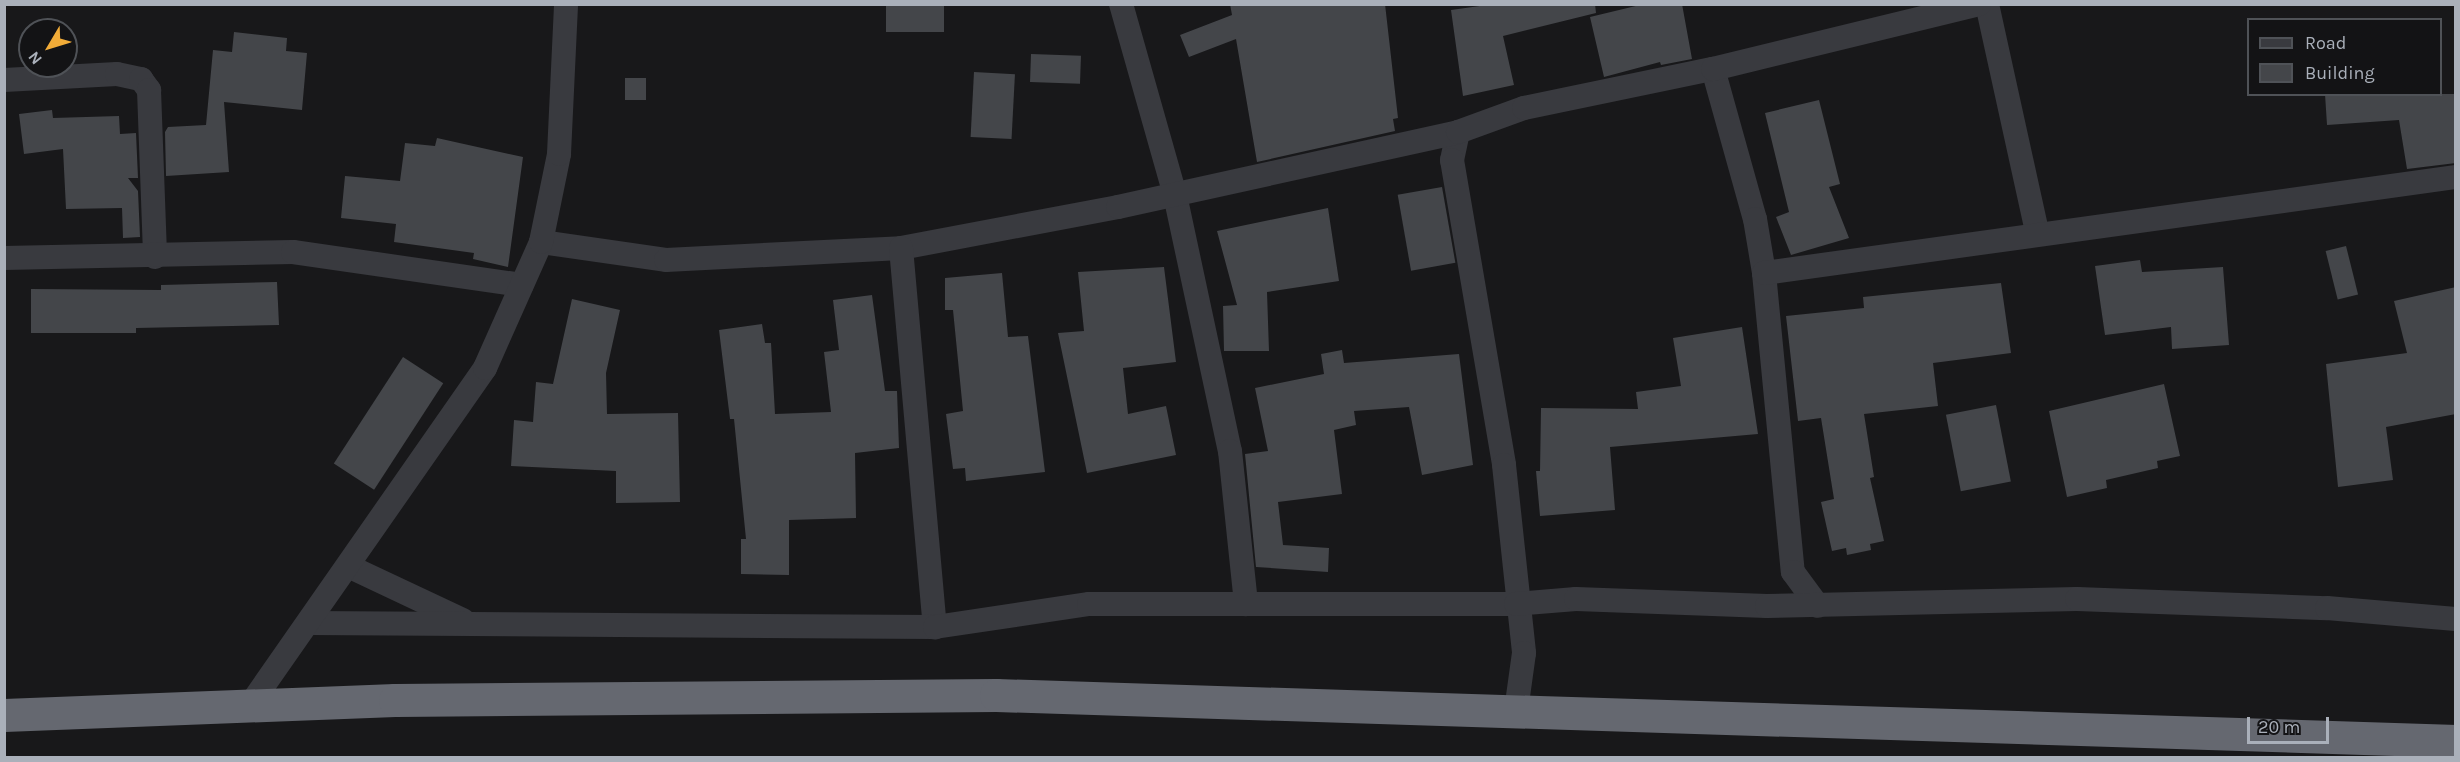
<!DOCTYPE html>
<html>
<head>
<meta charset="utf-8">
<style>
	body { margin:0 }
	#map { position:relative; width:2460px; height:762px; overflow:hidden; background:#18181a; font-family:Karla,sans-serif }
	div>[style] { position:absolute }
	.building>* { inset:0; background:#44464a; transform-origin:0 0 }
	.street>* { height:24px; margin:-12px; padding:0 12px; transform-origin:12px; border-radius:12px; background:#393a3f }
	.highway>* { height:33px; margin:-16.5px; padding:0 16.5px; transform-origin:16.5px; border-radius:16.5px; background:#656870 }
	span { translate:-50% -50%; white-space:nowrap; text-align:center; line-height:1.15; -webkit-text-stroke:4.5px #131315; paint-order:stroke }
	.frame { position:absolute; inset:0; border:6px solid #aab0ba; pointer-events:none }
	.legend { position:absolute; left:2247px; top:18px; width:195px; height:78px; box-sizing:border-box; background:#131315; border:2px solid #4f5257; margin:0; padding:8px 10px; list-style:none; font-size:18px; color:#aab0ba }
	.legend li { display:flex; align-items:center; gap:12px; height:30px }
	.legend b { width:30px; border:2px solid #4f5257 }
	.north { position:absolute; left:18px; top:18px; width:60px; height:60px; box-sizing:border-box; background:#131315; border:2px solid #4f5257; border-radius:50%; rotate:232deg; font-size:16px; font-weight:700; line-height:24px; text-align:center; color:#aab0ba }
	.north::after { content:''; display:block; margin:auto; width:21px; height:27px; background:#f2ac38; clip-path:polygon(50% 0,100% 100%,50% 72%,0 100%) }
	.scale { position:absolute; left:2247px; top:717px; width:82px; height:27px; box-sizing:border-box; border:3px solid #aab0ba; border-top:0; padding-left:8px; font-size:18px; line-height:21px; white-space:nowrap; color:#aab0ba; -webkit-text-stroke:4px #131315; paint-order:stroke }
</style>
</head>
<body>
<div id="map">
	<div class="building">
		<div style="left:886px;top:4px;width:58px;height:28px"></div>
		<div style="clip-path:polygon(1230px 4px,1385px 4px,1398px 118px,1393px 119px,1395px 131px,1257px 162px,1236px 39px,1189px 57px,1180px 35px,1232px 15px)"></div>
		<div style="clip-path:polygon(1494px 4px,1595px 4px,1596px 13px,1503px 36px,1514px 85px,1463px 96px,1451px 10px)"></div>
		<div style="clip-path:polygon(1644px 4px,1682px 4px,1692px 59px,1661px 65px,1660px 62px,1604px 77px,1590px 17px)"></div>
		<div style="clip-path:polygon(234px 32px,287px 38px,286px 51px,307px 53px,302px 110px,224px 102px,229px 172px,166px 176px,165px 132px,168px 127px,206px 125px,213px 50px,232px 52px)"></div>
		<div style="left:1031px;top:54px;width:50px;height:28px;rotate:2deg"></div>
		<div style="left:974px;top:72px;width:41px;height:65px;rotate:3deg"></div>
		<div style="left:625px;top:78px;width:21px;height:22px"></div>
		<div style="clip-path:polygon(2325px 94px,2456px 94px,2456px 163px,2407px 169px,2399px 120px,2327px 125px)"></div>
		<div style="clip-path:polygon(1819px 100px,1840px 184px,1829px 187px,1849px 238px,1791px 255px,1776px 217px,1789px 212px,1765px 113px)"></div>
		<div style="clip-path:polygon(52px 110px,53px 118px,119px 116px,120px 134px,136px 133px,138px 178px,128px 178px,138px 191px,140px 237px,123px 238px,122px 208px,66px 209px,63px 149px,24px 154px,19px 114px)"></div>
		<div style="clip-path:polygon(437px 138px,523px 157px,508px 267px,473px 259px,474px 253px,394px 242px,396px 224px,341px 218px,345px 176px,400px 181px,405px 143px,435px 146px)"></div>
		<div style="left:1442px;top:187px;width:77px;height:45px;rotate:80deg"></div>
		<div style="clip-path:polygon(1328px 208px,1339px 281px,1267px 292px,1269px 351px,1224px 351px,1223px 306px,1237px 305px,1217px 231px)"></div>
		<div style="left:2346px;top:246px;width:50px;height:21px;rotate:76deg"></div>
		<div style="clip-path:polygon(2140px 260px,2142px 272px,2223px 267px,2229px 345px,2172px 349px,2171px 327px,2105px 335px,2095px 266px)"></div>
		<div style="clip-path:polygon(1164px 267px,1176px 362px,1123px 368px,1128px 414px,1166px 406px,1176px 455px,1087px 473px,1058px 333px,1084px 331px,1078px 272px)"></div>
		<div style="clip-path:polygon(1002px 273px,1008px 337px,1028px 336px,1045px 472px,966px 481px,965px 468px,953px 469px,946px 414px,963px 411px,953px 310px,945px 310px,945px 278px)"></div>
		<div style="clip-path:polygon(277px 282px,279px 325px,136px 328px,136px 333px,31px 333px,31px 289px,161px 290px,161px 285px)"></div>
		<div style="clip-path:polygon(2001px 283px,2011px 353px,1933px 363px,1938px 406px,1864px 414px,1874px 477px,1870px 478px,1884px 541px,1870px 544px,1871px 550px,1847px 555px,1846px 548px,1832px 551px,1821px 502px,1834px 499px,1821px 418px,1798px 421px,1786px 316px,1864px 308px,1863px 297px)"></div>
		<div style="clip-path:polygon(2456px 287px,2456px 414px,2386px 427px,2393px 480px,2338px 487px,2326px 364px,2407px 353px,2394px 301px)"></div>
		<div style="clip-path:polygon(872px 295px,885px 391px,897px 391px,899px 448px,855px 453px,856px 518px,789px 520px,789px 575px,741px 574px,741px 539px,746px 539px,734px 419px,730px 419px,719px 330px,762px 324px,765px 343px,771px 343px,775px 414px,831px 412px,824px 352px,839px 350px,833px 300px)"></div>
		<div style="clip-path:polygon(572px 299px,620px 310px,606px 373px,607px 414px,678px 413px,680px 502px,616px 503px,616px 471px,511px 466px,514px 420px,533px 422px,536px 382px,553px 384px)"></div>
		<div style="clip-path:polygon(1742px 327px,1758px 434px,1610px 447px,1615px 510px,1540px 516px,1536px 471px,1540px 471px,1541px 408px,1638px 409px,1636px 392px,1681px 386px,1673px 338px)"></div>
		<div style="clip-path:polygon(1342px 350px,1344px 363px,1459px 354px,1473px 465px,1422px 475px,1409px 407px,1354px 411px,1356px 425px,1334px 430px,1342px 494px,1278px 502px,1283px 545px,1329px 548px,1328px 572px,1256px 567px,1245px 454px,1268px 451px,1255px 388px,1324px 374px,1321px 354px)"></div>
		<div style="left:403px;top:357px;width:48px;height:127px;rotate:33deg"></div>
		<div style="clip-path:polygon(2164px 384px,2180px 456px,2157px 461px,2158px 468px,2106px 480px,2107px 488px,2067px 497px,2049px 411px)"></div>
		<div style="left:1996px;top:405px;width:78px;height:51px;rotate:79deg"></div>
	</div>
	<div class="street">
		<div style="left:1121px;top:4px;width:198px;rotate:74.2deg"></div>
		<div style="left:1175px;top:195px;width:262px;rotate:77.9deg"></div>
		<div style="left:1230px;top:451px;width:154px;rotate:84deg"></div>
		<div style="left:1987px;top:4px;width:233px;rotate:77.6deg"></div>
		<div style="left:1713px;top:69px;width:156px;rotate:74.4deg"></div>
		<div style="left:1755px;top:219px;width:55px;rotate:80.5deg"></div>
		<div style="left:1764px;top:273px;width:300px;rotate:84.5deg"></div>
		<div style="left:1793px;top:572px;width:42px;rotate:53.7deg"></div>
		<div style="left:4px;top:80px;width:113px;rotate:-3deg"></div>
		<div style="left:117px;top:74px;width:25px;rotate:12deg"></div>
		<div style="left:141px;top:79px;width:14px;rotate:54deg"></div>
		<div style="left:149px;top:90px;width:167px;rotate:87.9deg"></div>
		<div style="left:1458px;top:132px;width:29px;rotate:102deg"></div>
		<div style="left:1452px;top:160px;width:309px;rotate:80.3deg"></div>
		<div style="left:1504px;top:465px;width:189px;rotate:83.9deg"></div>
		<div style="left:1524px;top:653px;width:59px;rotate:97.9deg"></div>
		<div style="left:541px;top:242px;width:126px;rotate:8.2deg"></div>
		<div style="left:666px;top:260px;width:235px;rotate:-2.9deg"></div>
		<div style="left:901px;top:248px;width:221px;rotate:-10.7deg"></div>
		<div style="left:1118px;top:207px;width:348px;rotate:-12.4deg"></div>
		<div style="left:1458px;top:132px;width:70px;rotate:-20deg"></div>
		<div style="left:1524px;top:108px;width:193px;rotate:-11.7deg"></div>
		<div style="left:1713px;top:69px;width:274px;rotate:-13.7deg"></div>
		<div style="left:901px;top:248px;width:381px;rotate:84.9deg"></div>
		<div style="left:4px;top:258px;width:289px;rotate:-1.2deg"></div>
		<div style="left:293px;top:252px;width:231px;rotate:8.2deg"></div>
		<div style="left:1764px;top:273px;width:699px;rotate:-7.9deg"></div>
		<div style="left:348px;top:566px;width:127px;rotate:25.2deg"></div>
		<div style="left:308px;top:623px;width:627px;rotate:0.37deg"></div>
		<div style="left:935px;top:627px;width:156px;rotate:-8.5deg"></div>
		<div style="left:1089px;top:604px;width:427px"></div>
		<div style="left:1516px;top:604px;width:60px;rotate:-4.8deg"></div>
		<div style="left:1576px;top:599px;width:191px;rotate:2.1deg"></div>
		<div style="left:1767px;top:606px;width:310px;rotate:-1.3deg"></div>
		<div style="left:2077px;top:599px;width:250px;rotate:2.1deg"></div>
		<div style="left:2327px;top:608px;width:129px;rotate:4.9deg"></div>
		<div style="left:250px;top:705px;width:411px;rotate:-55.1deg"></div>
		<div style="left:485px;top:368px;width:138px;rotate:-66deg"></div>
		<div style="left:541px;top:242px;width:90px;rotate:-78.4deg"></div>
		<div style="left:559px;top:154px;width:150px;rotate:-87.3deg"></div>
	</div>
	<div class="highway">
		<div style="left:4px;top:715px;width:391px;rotate:-2.2deg"></div>
		<div style="left:395px;top:700px;width:601px;rotate:-0.48deg"></div>
		<div style="left:996px;top:695px;width:1461px;rotate:1.8deg"></div>
	</div>
	<div class="frame"></div>
	<ul class="legend">
	<li><b style="height:8px;background:#393a3f"></b>Road</li>
	<li><b style="height:16px;background:#44464a"></b>Building</li>
	</ul>
	<div class="north">N</div>
	<div class="scale">20 m</div>
</div>
</body>
</html>
